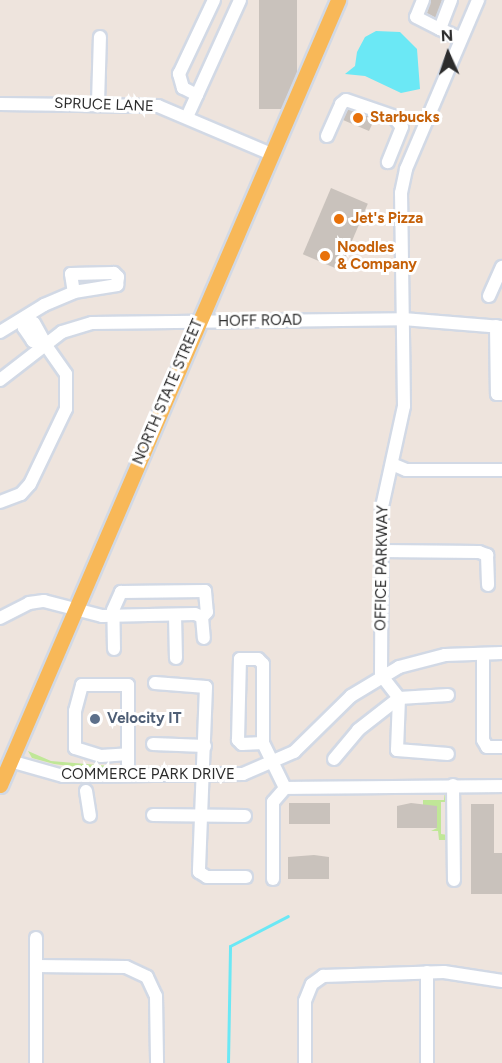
<!DOCTYPE html>
<html>
<head>
<meta charset="utf-8">
<style>
	body { margin:0 }
	#map { position:relative; width:502px; height:1063px; overflow:hidden; background:#eee4dd; font-family:Figtree,sans-serif }
	div>[style] { position:absolute }
	.green>* { inset:0; background:#c0e797 }
	.water>* { inset:0; background:#6be8f5 }
	.stream>* { height:3px; margin:-1.5px; padding:0 1.5px; transform-origin:1.5px; border-radius:1.5px; background:#6be8f5 }
	.building>* { inset:0; background:#c9c2bc; transform-origin:0 0 }
	.roads { filter:drop-shadow(2px 0 #d2d9e5) drop-shadow(-2px 0 #d2d9e5) drop-shadow(0 2px #d2d9e5) drop-shadow(0 -2px #d2d9e5) }
	.minor>* { height:12px; margin:-6px; padding:0 6px; transform-origin:6px; border-radius:6px; background:#fff }
	.major>* { height:15px; margin:-7.5px; padding:0 7.5px; transform-origin:7.5px; border-radius:7.5px; background:#f8b858 }
	.dots>* { width:16px; height:16px; translate:-50% -50%; box-sizing:border-box; border:3px solid #fff; border-radius:50% }
	span { translate:-50% -50%; white-space:nowrap; text-align:center; line-height:1.15; -webkit-text-stroke:6px #fff; paint-order:stroke }
	.street-label { font-size:15px; color:#2c2c2c }
	.food-label { font-size:15px; color:#c56008; font-weight:700 }
	.left { translate:0 -50%; text-align:left }
	.service-label { font-size:15px; color:#4e5e75; font-weight:700 }
	.north { position:absolute; left:418px; top:24px; width:60px; height:60px; -webkit-text-stroke:4px #fff; paint-order:stroke; rotate:357deg; font-size:16px; font-weight:700; line-height:24px; text-align:center; color:#2c2c2c }
	.north::after { content:''; display:block; margin:auto; width:21px; height:27px; background:#2c2c2c; clip-path:polygon(50% 0,100% 100%,50% 72%,0 100%) }
</style>
</head>
<body>
<div id="map">
	<div class="green">
		<div style="clip-path:polygon(28px 751px,51px 761px,121px 767px,101px 770px,54px 764px,32px 758px)"></div>
		<div style="clip-path:polygon(445px 790px,448px 802px,441px 802px,441px 834px,448px 835px,446px 840px,439px 840px,438px 831px,431px 831px,437px 828px,437px 806px,423px 806px,423px 800px,444px 800px)"></div>
	</div>
	<div class="water">
		<div style="clip-path:polygon(376px 31px,400px 32px,417px 49px,420px 89px,401px 93px,365px 76px,345px 74px,355px 66px,357px 52px,365px 37px)"></div>
	</div>
	<div class="stream">
		<div style="left:228px;top:1063px;width:117px;rotate:-89deg"></div>
		<div style="left:230px;top:946px;width:65px;rotate:-27.3deg"></div>
	</div>
	<div class="building">
		<div style="left:259px;top:0;width:38px;height:109px"></div>
		<div style="clip-path:polygon(431px 0,442px 0,436px 18px,427px 13px)"></div>
		<div style="clip-path:polygon(348px 109px,375px 118px,369px 131px,343px 120px)"></div>
		<div style="left:331px;top:188px;width:40px;height:72px;rotate:23deg"></div>
		<div style="left:289px;top:803px;width:41px;height:21px"></div>
		<div style="clip-path:polygon(411px 803px,437px 806px,437px 828px,397px 828px,397px 806px)"></div>
		<div style="clip-path:polygon(471px 804px,494px 804px,494px 853px,502px 853px,502px 894px,471px 894px)"></div>
		<div style="clip-path:polygon(314px 855px,329px 857px,329px 879px,288px 879px,288px 857px)"></div>
	</div>
	<div class="roads">
		<div class="minor">
			<div style="left:423px;top:0;width:18px;rotate:112deg"></div>
			<div style="left:416px;top:17px;width:27px;rotate:27deg"></div>
			<div style="left:451px;top:0;width:31px;rotate:111deg"></div>
			<div style="left:440px;top:29px;width:23px;rotate:25deg"></div>
			<div style="left:197px;top:95px;width:16px;rotate:-153deg"></div>
			<div style="left:183px;top:88px;width:15px;rotate:-106deg"></div>
			<div style="left:179px;top:74px;width:82px;rotate:-64.7deg"></div>
			<div style="left:98px;top:103px;width:66px;rotate:-88.3deg"></div>
			<div style="left:0;top:104px;width:158px;rotate:0.7deg"></div>
			<div style="left:158px;top:106px;width:123px;rotate:23deg"></div>
			<div style="left:187px;top:117px;width:128px;rotate:-65.6deg"></div>
			<div style="left:327px;top:136px;width:35px;rotate:-66deg"></div>
			<div style="left:341px;top:104px;width:6px;rotate:-39deg"></div>
			<div style="left:346px;top:100px;width:50px;rotate:18.8deg"></div>
			<div style="left:393px;top:116px;width:14px;rotate:51deg"></div>
			<div style="left:402px;top:127px;width:38px;rotate:112deg"></div>
			<div style="left:489px;top:296px;width:32px;rotate:-66deg"></div>
			<div style="left:25px;top:320px;width:9px;rotate:18deg"></div>
			<div style="left:34px;top:323px;width:25px;rotate:61deg"></div>
			<div style="left:46px;top:345px;width:14px;rotate:-163deg"></div>
			<div style="left:33px;top:341px;width:16px;rotate:-125deg"></div>
			<div style="left:24px;top:328px;width:8px;rotate:-83deg"></div>
			<div style="left:496px;top:326px;width:68px;rotate:89.2deg"></div>
			<div style="left:497px;top:394px;width:5px"></div>
			<div style="left:0;top:332px;width:52px;rotate:-31.5deg"></div>
			<div style="left:44px;top:305px;width:33px;rotate:-23deg"></div>
			<div style="left:74px;top:292px;width:44px;rotate:-9.2deg"></div>
			<div style="left:117px;top:285px;width:8px;rotate:-83deg"></div>
			<div style="left:118px;top:277px;width:6px;rotate:-135deg"></div>
			<div style="left:114px;top:273px;width:43px;rotate:178.7deg"></div>
			<div style="left:71px;top:274px;width:18px;rotate:81deg"></div>
			<div style="left:0;top:380px;width:78px;rotate:-37.7deg"></div>
			<div style="left:62px;top:332px;width:31px;rotate:-17deg"></div>
			<div style="left:92px;top:323px;width:311px;rotate:-0.7deg"></div>
			<div style="left:403px;top:319px;width:99px;rotate:4.6deg"></div>
			<div style="left:392px;top:464px;width:15px;rotate:23deg"></div>
			<div style="left:406px;top:470px;width:96px"></div>
			<div style="left:0;top:502px;width:22px;rotate:-21deg"></div>
			<div style="left:21px;top:494px;width:13px;rotate:-48deg"></div>
			<div style="left:30px;top:484px;width:83px;rotate:-64.4deg"></div>
			<div style="left:66px;top:409px;width:35px;rotate:-90deg"></div>
			<div style="left:66px;top:374px;width:35px;rotate:-125deg"></div>
			<div style="left:381px;top:551px;width:98px;rotate:0.6deg"></div>
			<div style="left:479px;top:552px;width:9px;rotate:21deg"></div>
			<div style="left:487px;top:555px;width:30px;rotate:88deg"></div>
			<div style="left:175px;top:615px;width:43px;rotate:88.7deg"></div>
			<div style="left:0;top:618px;width:33px;rotate:-27deg"></div>
			<div style="left:29px;top:603px;width:15px;rotate:-8deg"></div>
			<div style="left:44px;top:601px;width:60px;rotate:14.5deg"></div>
			<div style="left:102px;top:616px;width:93px;rotate:-1.2deg"></div>
			<div style="left:195px;top:614px;width:8px;rotate:23deg"></div>
			<div style="left:202px;top:617px;width:21px;rotate:85deg"></div>
			<div style="left:114px;top:649px;width:39px;rotate:-91deg"></div>
			<div style="left:113px;top:610px;width:20px;rotate:-66deg"></div>
			<div style="left:121px;top:592px;width:84px;rotate:-0.7deg"></div>
			<div style="left:205px;top:591px;width:21px;rotate:85deg"></div>
			<div style="left:207px;top:612px;width:7px;rotate:135deg"></div>
			<div style="left:483px;top:654px;width:86px;rotate:90deg"></div>
			<div style="left:483px;top:740px;width:8px;rotate:60deg"></div>
			<div style="left:487px;top:747px;width:15px"></div>
			<div style="left:155px;top:683px;width:51px;rotate:4.5deg"></div>
			<div style="left:206px;top:687px;width:185px;rotate:92.2deg"></div>
			<div style="left:199px;top:872px;width:9px;rotate:32deg"></div>
			<div style="left:207px;top:877px;width:39px"></div>
			<div style="left:448px;top:695px;width:49px;rotate:176.5deg"></div>
			<div style="left:399px;top:698px;width:29px;rotate:-128deg"></div>
			<div style="left:381px;top:675px;width:168px;rotate:-89.7deg"></div>
			<div style="left:382px;top:507px;width:103px;rotate:-77.7deg"></div>
			<div style="left:404px;top:406px;width:213px;rotate:-90.8deg"></div>
			<div style="left:401px;top:193px;width:25px;rotate:-78deg"></div>
			<div style="left:406px;top:169px;width:184px;rotate:-66.9deg"></div>
			<div style="left:399px;top:698px;width:52px;rotate:92.2deg"></div>
			<div style="left:397px;top:750px;width:51px;rotate:4.5deg"></div>
			<div style="left:263px;top:743px;width:21px;rotate:177deg"></div>
			<div style="left:242px;top:744px;width:6px;rotate:-135deg"></div>
			<div style="left:238px;top:740px;width:81px;rotate:-88.6deg"></div>
			<div style="left:240px;top:659px;width:18px"></div>
			<div style="left:258px;top:659px;width:7px;rotate:45deg"></div>
			<div style="left:263px;top:664px;width:79px;rotate:90deg"></div>
			<div style="left:263px;top:743px;width:50px;rotate:63.9deg"></div>
			<div style="left:285px;top:788px;width:217px;rotate:-0.5deg"></div>
			<div style="left:153px;top:744px;width:52px;rotate:2.2deg"></div>
			<div style="left:334px;top:759px;width:38px;rotate:-50deg"></div>
			<div style="left:358px;top:730px;width:52px;rotate:-38deg"></div>
			<div style="left:10px;top:761px;width:55px;rotate:15.8deg"></div>
			<div style="left:63px;top:776px;width:180px;rotate:-0.6deg"></div>
			<div style="left:243px;top:774px;width:56px;rotate:-23.3deg"></div>
			<div style="left:294px;top:752px;width:80px;rotate:-44.5deg"></div>
			<div style="left:351px;top:696px;width:56px;rotate:-31.1deg"></div>
			<div style="left:399px;top:667px;width:48px;rotate:-14.6deg"></div>
			<div style="left:445px;top:655px;width:57px;rotate:-2deg"></div>
			<div style="left:128px;top:764px;width:79px;rotate:-90deg"></div>
			<div style="left:128px;top:685px;width:46px;rotate:180deg"></div>
			<div style="left:82px;top:685px;width:27px;rotate:105deg"></div>
			<div style="left:75px;top:711px;width:37px;rotate:90deg"></div>
			<div style="left:75px;top:748px;width:27px;rotate:17deg"></div>
			<div style="left:101px;top:756px;width:27px;rotate:-4deg"></div>
			<div style="left:453px;top:785px;width:95px;rotate:89.4deg"></div>
			<div style="left:86px;top:791px;width:25px;rotate:81deg"></div>
			<div style="left:153px;top:815px;width:92px;rotate:0.6deg"></div>
			<div style="left:273px;top:879px;width:77px;rotate:-90deg"></div>
			<div style="left:273px;top:802px;width:18px;rotate:-49deg"></div>
			<div style="left:36px;top:938px;width:125px;rotate:90deg"></div>
			<div style="left:36px;top:966px;width:90px;rotate:0.6deg"></div>
			<div style="left:126px;top:967px;width:23px;rotate:25deg"></div>
			<div style="left:147px;top:977px;width:21px;rotate:65deg"></div>
			<div style="left:156px;top:996px;width:67px;rotate:89.1deg"></div>
			<div style="left:427px;top:972px;width:91px;rotate:90deg"></div>
			<div style="left:305px;top:1063px;width:62px;rotate:-90deg"></div>
			<div style="left:305px;top:1001px;width:18px;rotate:-68deg"></div>
			<div style="left:312px;top:984px;width:14px;rotate:-36deg"></div>
			<div style="left:323px;top:976px;width:121px;rotate:-1.9deg"></div>
			<div style="left:444px;top:972px;width:59px;rotate:8.8deg"></div>
		</div>
		<div class="major">
			<div style="left:0;top:785px;width:855px;rotate:-66.7deg"></div>
		</div>
	</div>
	<div class="dots">
		<div style="left:358px;top:118px;background:#e8710a"></div>
		<div style="left:339px;top:219px;background:#e8710a"></div>
		<div style="left:325px;top:256px;background:#e8710a"></div>
		<div style="left:95px;top:719px;background:#5c6f8a"></div>
	</div>
	<div class="street-label">
		<span style="left:104px;top:105px;rotate:2deg">SPRUCE LANE</span>
		<span style="left:260px;top:321px;rotate:-1deg">HOFF ROAD</span>
		<span style="left:168px;top:392px;rotate:-67deg">NORTH STATE STREET</span>
		<span style="left:382px;top:568px;rotate:-89deg">OFFICE PARKWAY</span>
		<span style="left:148px;top:775px">COMMERCE PARK DRIVE</span>
	</div>
	<div class="food-label">
		<span class="left" style="left:370px;top:118px">Starbucks</span>
		<span class="left" style="left:351px;top:219px">Jet's Pizza</span>
		<span class="left" style="left:337px;top:256px">Noodles<br>&amp; Company</span>
	</div>
	<div class="service-label">
		<span class="left" style="left:107px;top:719px">Velocity IT</span>
	</div>
	<div class="north">N</div>
</div>
</body>
</html>
